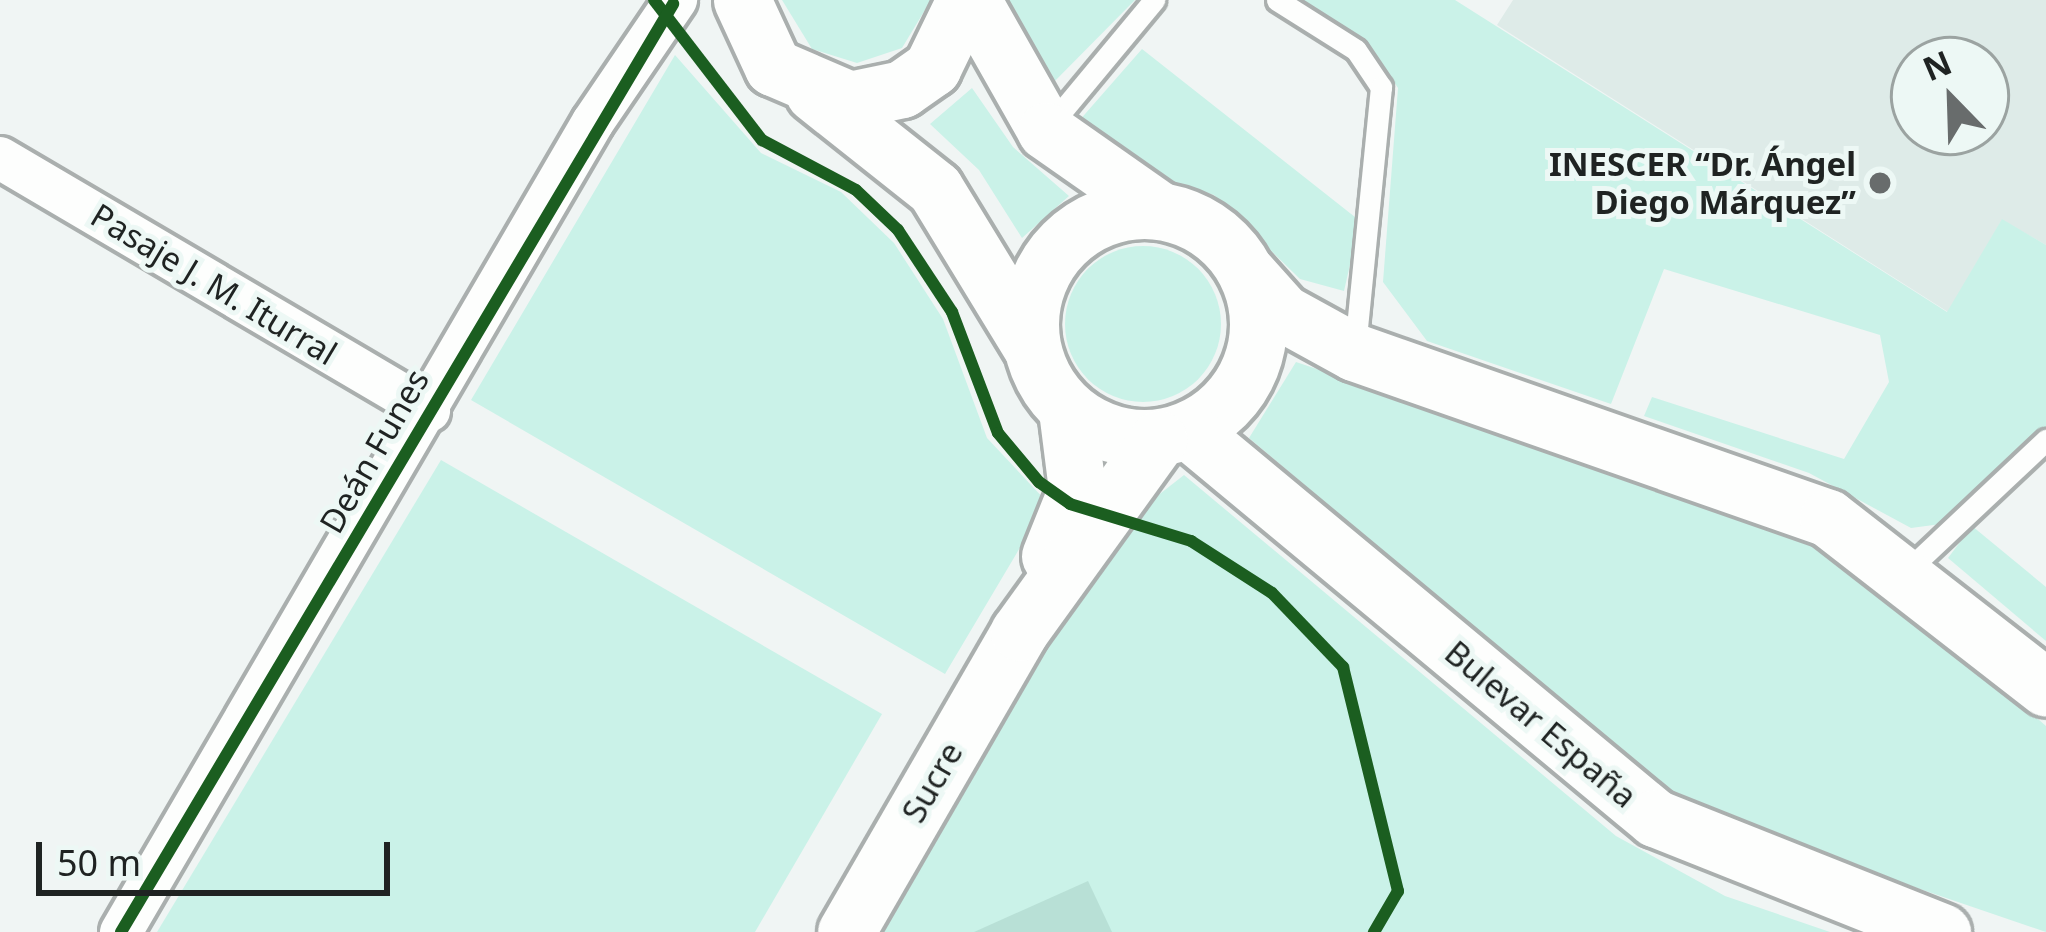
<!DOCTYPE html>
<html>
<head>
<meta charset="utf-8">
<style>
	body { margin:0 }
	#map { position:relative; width:2046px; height:932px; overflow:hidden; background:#f0f5f4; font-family:"Noto Sans",sans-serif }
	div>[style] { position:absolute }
	.built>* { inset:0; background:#deebe8 }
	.green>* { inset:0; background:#caf2e8 }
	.round { border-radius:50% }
	.forest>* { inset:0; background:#b8e0d6 }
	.roads { filter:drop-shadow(3px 0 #aaafae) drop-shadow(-3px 0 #aaafae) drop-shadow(0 3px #aaafae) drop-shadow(0 -3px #aaafae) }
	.lane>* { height:21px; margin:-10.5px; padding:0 10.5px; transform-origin:10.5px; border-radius:10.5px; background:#fdfefd }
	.street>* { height:42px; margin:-21px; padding:0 21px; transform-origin:21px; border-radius:21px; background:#fdfefd }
	.secondary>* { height:57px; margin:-28.5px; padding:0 28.5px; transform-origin:28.5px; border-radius:28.5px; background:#fdfefd }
	.secondary>.ring { margin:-28.5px; padding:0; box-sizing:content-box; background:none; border:57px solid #fdfefd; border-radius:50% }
	.cycleway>* { height:12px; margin:-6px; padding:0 6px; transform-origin:6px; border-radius:6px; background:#1b5e20 }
	.dots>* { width:33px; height:33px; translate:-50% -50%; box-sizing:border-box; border:6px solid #edf8f5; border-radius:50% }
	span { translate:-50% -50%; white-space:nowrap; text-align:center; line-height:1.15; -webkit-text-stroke:10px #edf8f5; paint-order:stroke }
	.poi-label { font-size:33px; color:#1f2322; font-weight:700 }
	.right { translate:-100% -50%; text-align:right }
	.street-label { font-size:33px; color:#1f2322 }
	.north { position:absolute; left:1890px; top:36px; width:120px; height:120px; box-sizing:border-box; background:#edf8f5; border:3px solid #9ba3a1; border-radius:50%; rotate:337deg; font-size:33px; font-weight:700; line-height:48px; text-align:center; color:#1f2322 }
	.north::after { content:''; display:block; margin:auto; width:42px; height:54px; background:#686c6c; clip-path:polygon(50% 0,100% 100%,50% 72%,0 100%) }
	.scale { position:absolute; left:36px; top:842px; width:354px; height:54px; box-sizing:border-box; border:6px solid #1f2322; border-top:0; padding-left:15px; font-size:36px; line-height:42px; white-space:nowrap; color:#1f2322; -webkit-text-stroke:9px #edf8f5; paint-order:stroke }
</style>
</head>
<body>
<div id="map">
	<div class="built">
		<div style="clip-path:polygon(evenodd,1513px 0,2046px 0,2046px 245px,2002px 220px,1948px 312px,1497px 25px,1513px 0,1914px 60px,1986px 60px,1986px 132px,1914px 132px,1914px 60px)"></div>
	</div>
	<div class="green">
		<div style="clip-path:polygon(782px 0,931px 0,902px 48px,857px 63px,812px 49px)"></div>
		<div style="clip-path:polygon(1003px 0,1135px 0,1048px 88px)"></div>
		<div style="clip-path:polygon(1300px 0,1455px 0,1947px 312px,2002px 219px,2046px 245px,2046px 431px,1941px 524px,1911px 528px,1809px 473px,1644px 416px,1652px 397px,1844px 459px,1889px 382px,1880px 335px,1664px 269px,1611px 404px,1427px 341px,1383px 282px,1398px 88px,1371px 47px)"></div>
		<div style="clip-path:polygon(1142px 49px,1360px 221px,1344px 291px,1300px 279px,1214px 195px,1161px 178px,1078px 122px)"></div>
		<div style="clip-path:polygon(675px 55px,761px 153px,841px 192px,894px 243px,943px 319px,987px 438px,1047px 502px,945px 674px,471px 400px)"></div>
		<div style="clip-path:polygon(972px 88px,1013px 147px,1069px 196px,1022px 238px,979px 170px,930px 124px)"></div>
		<div class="round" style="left:1065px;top:246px;width:156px;height:156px"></div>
		<div style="clip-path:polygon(1296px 362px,1750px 514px,1879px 580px,2046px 726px,2046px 932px,1730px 824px,1660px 786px,1249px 438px)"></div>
		<div style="clip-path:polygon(441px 460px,882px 714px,755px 932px,157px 932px)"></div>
		<div style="clip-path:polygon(1184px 475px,1616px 836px,1725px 896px,1830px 932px,875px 932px,1038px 649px,1124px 522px)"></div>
		<div style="clip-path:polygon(1972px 526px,2046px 587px,2046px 641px,1948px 558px)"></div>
	</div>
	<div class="forest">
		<div style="clip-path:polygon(1088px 881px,1112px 932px,974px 932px)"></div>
	</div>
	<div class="roads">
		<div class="lane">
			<div style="left:1277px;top:0;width:93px;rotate:32.3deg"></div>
			<div style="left:1356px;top:50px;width:45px;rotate:56deg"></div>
			<div style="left:1381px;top:87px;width:260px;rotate:95.7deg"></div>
			<div style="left:1047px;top:129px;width:168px;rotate:-50.3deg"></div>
			<div style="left:1908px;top:570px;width:190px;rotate:-43.3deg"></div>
		</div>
		<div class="street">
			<div style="left:0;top:158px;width:498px;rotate:30.5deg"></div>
			<div style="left:121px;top:932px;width:937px;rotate:-59.77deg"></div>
			<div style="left:593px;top:122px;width:148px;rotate:-55.8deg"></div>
		</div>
		<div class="secondary">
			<div style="left:742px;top:0;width:74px;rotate:65.2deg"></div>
			<div style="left:773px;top:67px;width:84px;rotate:23.2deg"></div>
			<div style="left:850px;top:100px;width:53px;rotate:-11.9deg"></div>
			<div style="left:902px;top:89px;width:37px;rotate:-35deg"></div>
			<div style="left:932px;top:68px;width:76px;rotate:-64.1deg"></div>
			<div style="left:972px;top:0;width:150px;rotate:60.5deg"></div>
			<div style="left:1046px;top:131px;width:138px;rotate:35deg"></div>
			<div style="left:814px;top:93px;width:154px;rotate:38.4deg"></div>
			<div style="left:935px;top:189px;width:184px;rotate:58.6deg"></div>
			<div class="ring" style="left:1030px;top:210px;width:171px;height:171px"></div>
			<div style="left:1248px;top:274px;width:52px;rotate:48.1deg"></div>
			<div style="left:1283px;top:313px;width:81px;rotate:28.8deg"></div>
			<div style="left:1354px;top:352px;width:502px;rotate:19.3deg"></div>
			<div style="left:1828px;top:518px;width:276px;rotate:37.9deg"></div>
			<div style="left:1189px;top:431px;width:606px;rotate:39.71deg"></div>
			<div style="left:1655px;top:818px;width:309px;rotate:21.7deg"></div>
			<div style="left:1050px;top:556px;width:72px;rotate:-68.1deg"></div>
			<div style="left:1077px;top:489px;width:80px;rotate:-97.2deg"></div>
			<div style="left:846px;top:932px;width:346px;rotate:-60deg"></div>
			<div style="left:1019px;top:632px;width:238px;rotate:-54.2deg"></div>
		</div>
	</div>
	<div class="cycleway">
		<div style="left:654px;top:0;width:177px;rotate:52.4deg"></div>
		<div style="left:762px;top:140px;width:106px;rotate:28deg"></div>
		<div style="left:856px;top:190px;width:58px;rotate:43.6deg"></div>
		<div style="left:898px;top:230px;width:98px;rotate:56.6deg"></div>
		<div style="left:952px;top:312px;width:129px;rotate:69.2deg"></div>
		<div style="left:998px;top:433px;width:64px;rotate:50.1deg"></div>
		<div style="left:1039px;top:482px;width:38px;rotate:35deg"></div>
		<div style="left:1070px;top:504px;width:127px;rotate:17deg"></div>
		<div style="left:1191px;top:541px;width:96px;rotate:32.7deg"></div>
		<div style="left:1272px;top:593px;width:103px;rotate:46.2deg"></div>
		<div style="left:1343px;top:667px;width:231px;rotate:76.2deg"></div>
		<div style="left:1398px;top:891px;width:48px;rotate:120.3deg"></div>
		<div style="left:121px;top:932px;width:1080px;rotate:-59.25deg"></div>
	</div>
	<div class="dots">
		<div style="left:1880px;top:183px;background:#686c6c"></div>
	</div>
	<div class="poi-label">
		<span class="right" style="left:1856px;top:183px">INESCER “Dr. Ángel<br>Diego Márquez”</span>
	</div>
	<div class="street-label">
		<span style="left:214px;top:284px;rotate:31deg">Pasaje J. M. Iturral</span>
		<span style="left:374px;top:451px;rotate:-60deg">Deán Funes</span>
		<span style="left:1541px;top:724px;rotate:40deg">Bulevar España</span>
		<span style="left:932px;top:782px;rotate:-60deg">Sucre</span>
	</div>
	<div class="north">N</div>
	<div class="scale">50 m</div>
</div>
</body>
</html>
